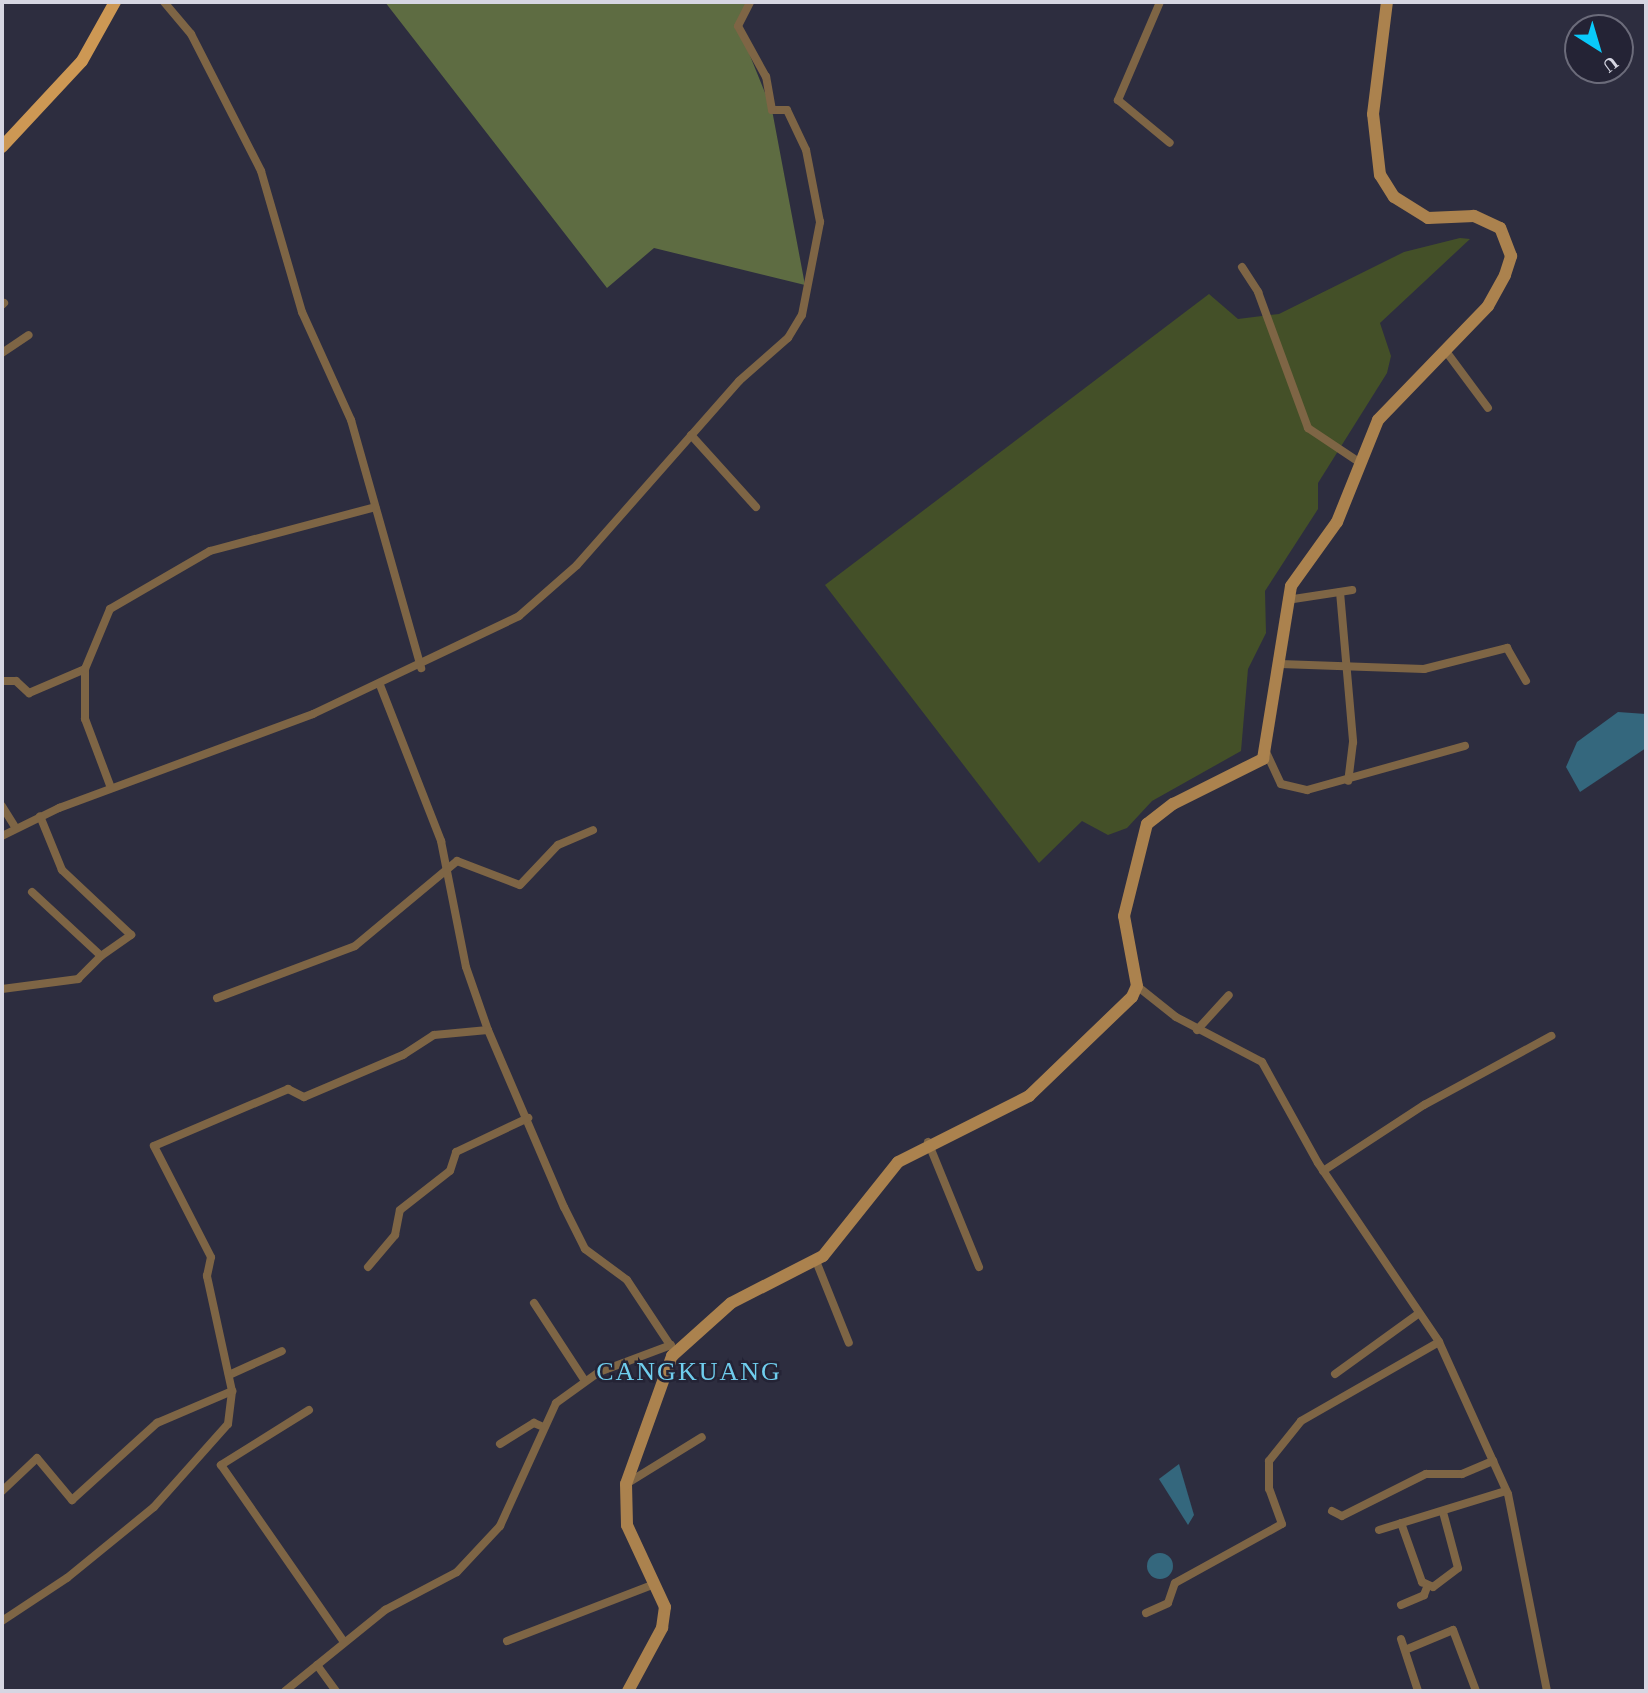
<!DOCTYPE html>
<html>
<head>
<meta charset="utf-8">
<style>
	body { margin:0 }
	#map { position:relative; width:1648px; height:1693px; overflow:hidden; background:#2d2d3f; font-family:Georgia,serif }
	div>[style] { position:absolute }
	.green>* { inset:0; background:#445028 }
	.forest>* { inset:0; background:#5e6c42 }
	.water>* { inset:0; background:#34677d }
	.round { border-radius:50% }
	.street>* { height:8px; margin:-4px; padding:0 4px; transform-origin:4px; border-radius:4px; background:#7e6545 }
	.secondary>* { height:12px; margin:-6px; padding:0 6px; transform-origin:6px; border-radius:6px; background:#ab824e }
	.primary>* { height:12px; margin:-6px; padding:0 6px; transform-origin:6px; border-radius:6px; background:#cd9854 }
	span { translate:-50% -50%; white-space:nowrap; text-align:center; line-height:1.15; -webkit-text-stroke:5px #242335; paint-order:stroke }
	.quarter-label { font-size:26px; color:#6fcded; letter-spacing:2px }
	.frame { position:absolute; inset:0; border:4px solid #d6d6e2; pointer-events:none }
	.north { position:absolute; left:1564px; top:14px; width:70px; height:70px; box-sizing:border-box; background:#242335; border:2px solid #6b6b7a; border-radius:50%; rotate:143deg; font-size:19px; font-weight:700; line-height:28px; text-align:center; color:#d6d6e2 }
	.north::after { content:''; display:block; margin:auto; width:24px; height:32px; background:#09cafa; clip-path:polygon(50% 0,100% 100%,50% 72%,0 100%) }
</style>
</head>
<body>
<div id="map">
	<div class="green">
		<div style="clip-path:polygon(1460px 238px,1470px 239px,1380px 323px,1391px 356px,1387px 373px,1318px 483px,1318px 509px,1265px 591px,1266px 633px,1248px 669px,1241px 751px,1152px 801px,1127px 828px,1108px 835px,1082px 821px,1039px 863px,825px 585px,1209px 294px,1238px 319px,1279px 314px,1404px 252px)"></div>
	</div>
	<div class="forest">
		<div style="clip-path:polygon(385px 2px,746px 2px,738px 26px,772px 110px,805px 285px,654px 248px,607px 288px)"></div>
	</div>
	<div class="water">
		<div style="clip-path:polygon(1618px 712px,1646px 714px,1646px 748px,1580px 792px,1566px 767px,1577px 742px)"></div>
		<div style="clip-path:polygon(1179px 1464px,1194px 1515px,1188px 1525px,1159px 1479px)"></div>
		<div class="round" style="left:1147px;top:1553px;width:26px;height:26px"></div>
	</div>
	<div class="street">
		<div style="left:164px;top:2px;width:42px;rotate:49.8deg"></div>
		<div style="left:191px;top:34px;width:154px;rotate:62.9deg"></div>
		<div style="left:261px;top:171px;width:147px;rotate:73.8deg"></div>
		<div style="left:302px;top:312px;width:119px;rotate:65.6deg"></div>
		<div style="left:351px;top:420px;width:258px;rotate:74.2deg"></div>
		<div style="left:1160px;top:2px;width:107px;rotate:113.2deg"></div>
		<div style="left:1118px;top:100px;width:67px;rotate:39.6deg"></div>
		<div style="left:1242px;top:267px;width:30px;rotate:57deg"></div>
		<div style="left:1258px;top:292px;width:145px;rotate:69.8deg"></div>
		<div style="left:1308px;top:428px;width:61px;rotate:33.7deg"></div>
		<div style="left:2px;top:305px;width:3px;rotate:-45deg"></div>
		<div style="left:1445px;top:350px;width:72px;rotate:53.4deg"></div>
		<div style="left:2px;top:353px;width:32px;rotate:-34deg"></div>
		<div style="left:691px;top:435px;width:97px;rotate:47.9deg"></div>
		<div style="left:1340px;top:592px;width:151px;rotate:85deg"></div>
		<div style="left:1353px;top:742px;width:39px;rotate:97deg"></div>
		<div style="left:1287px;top:600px;width:66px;rotate:-8.7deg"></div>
		<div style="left:1280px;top:664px;width:144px;rotate:2deg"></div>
		<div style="left:1424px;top:669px;width:86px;rotate:-14.2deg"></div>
		<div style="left:1507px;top:648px;width:38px;rotate:60deg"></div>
		<div style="left:2px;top:681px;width:14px"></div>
		<div style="left:16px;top:681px;width:18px;rotate:43deg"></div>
		<div style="left:29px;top:693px;width:61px;rotate:-23.2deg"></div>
		<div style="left:380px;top:685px;width:168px;rotate:68.6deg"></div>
		<div style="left:441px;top:841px;width:128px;rotate:78.8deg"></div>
		<div style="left:466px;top:967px;width:67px;rotate:70.8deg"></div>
		<div style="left:488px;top:1030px;width:193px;rotate:66.8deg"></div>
		<div style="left:564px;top:1207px;width:47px;rotate:63.4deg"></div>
		<div style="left:585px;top:1249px;width:52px;rotate:36.4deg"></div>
		<div style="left:627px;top:1280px;width:85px;rotate:56.5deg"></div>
		<div style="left:1266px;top:752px;width:35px;rotate:65deg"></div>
		<div style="left:1281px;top:784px;width:27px;rotate:13deg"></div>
		<div style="left:1307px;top:790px;width:164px;rotate:-15.6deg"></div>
		<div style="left:111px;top:788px;width:74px;rotate:-110.6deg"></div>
		<div style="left:85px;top:719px;width:50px;rotate:-90deg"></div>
		<div style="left:85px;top:669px;width:65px;rotate:-67.4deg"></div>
		<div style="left:110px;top:609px;width:116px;rotate:-30.1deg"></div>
		<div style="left:210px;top:551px;width:171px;rotate:-14.9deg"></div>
		<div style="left:2px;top:806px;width:26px;rotate:58deg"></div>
		<div style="left:2px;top:836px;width:64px;rotate:-26.2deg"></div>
		<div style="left:59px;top:808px;width:271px;rotate:-20.3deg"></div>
		<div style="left:313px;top:714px;width:228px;rotate:-25.4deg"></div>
		<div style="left:519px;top:616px;width:77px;rotate:-41.3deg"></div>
		<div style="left:577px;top:565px;width:245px;rotate:-48.6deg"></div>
		<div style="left:739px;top:381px;width:65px;rotate:-41.3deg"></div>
		<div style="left:788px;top:338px;width:27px;rotate:-59deg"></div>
		<div style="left:802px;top:315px;width:95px;rotate:-79deg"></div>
		<div style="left:820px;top:222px;width:73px;rotate:-101deg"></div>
		<div style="left:806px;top:150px;width:44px;rotate:-115.4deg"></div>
		<div style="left:787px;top:110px;width:15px;rotate:180deg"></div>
		<div style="left:772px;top:110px;width:34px;rotate:-100deg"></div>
		<div style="left:766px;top:77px;width:58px;rotate:-118.8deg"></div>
		<div style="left:738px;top:26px;width:27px;rotate:-63deg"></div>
		<div style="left:32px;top:892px;width:94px;rotate:42.8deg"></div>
		<div style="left:101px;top:956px;width:37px;rotate:-35deg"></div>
		<div style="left:131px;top:935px;width:95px;rotate:-136.7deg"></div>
		<div style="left:62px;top:870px;width:58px;rotate:-112.2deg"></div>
		<div style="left:1137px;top:986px;width:50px;rotate:38.5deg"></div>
		<div style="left:1176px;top:1017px;width:97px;rotate:27.6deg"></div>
		<div style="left:1262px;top:1062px;width:115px;rotate:61deg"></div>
		<div style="left:1318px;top:1163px;width:216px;rotate:55.9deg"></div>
		<div style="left:1439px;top:1342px;width:167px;rotate:65.6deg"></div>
		<div style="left:1508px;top:1494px;width:201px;rotate:78.8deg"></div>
		<div style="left:2px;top:989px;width:77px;rotate:-7.5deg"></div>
		<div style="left:78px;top:979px;width:33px;rotate:-45deg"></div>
		<div style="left:217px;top:998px;width:147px;rotate:-20.6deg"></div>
		<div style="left:355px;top:946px;width:133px;rotate:-39.8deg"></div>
		<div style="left:457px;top:861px;width:67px;rotate:20.9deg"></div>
		<div style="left:520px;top:885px;width:55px;rotate:-46.5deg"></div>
		<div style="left:558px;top:845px;width:38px;rotate:-23deg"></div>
		<div style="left:1197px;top:1030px;width:47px;rotate:-47.6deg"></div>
		<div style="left:928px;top:1142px;width:135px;rotate:67.8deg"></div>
		<div style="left:1323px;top:1171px;width:121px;rotate:-33.2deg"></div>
		<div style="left:1424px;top:1105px;width:145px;rotate:-28.5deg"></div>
		<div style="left:816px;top:1261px;width:88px;rotate:68.1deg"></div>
		<div style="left:368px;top:1267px;width:42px;rotate:-49.8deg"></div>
		<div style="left:395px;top:1235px;width:25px;rotate:-79deg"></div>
		<div style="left:400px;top:1210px;width:63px;rotate:-38deg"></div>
		<div style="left:450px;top:1171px;width:20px;rotate:-72deg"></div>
		<div style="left:456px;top:1152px;width:80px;rotate:-25.3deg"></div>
		<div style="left:534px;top:1303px;width:93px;rotate:56.8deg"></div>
		<div style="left:1335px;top:1374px;width:102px;rotate:-35.9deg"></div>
		<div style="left:229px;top:1375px;width:58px;rotate:-24.4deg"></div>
		<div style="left:309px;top:1410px;width:104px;rotate:148deg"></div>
		<div style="left:221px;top:1465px;width:216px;rotate:55.2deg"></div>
		<div style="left:500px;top:1444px;width:40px;rotate:-32deg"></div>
		<div style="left:534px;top:1423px;width:8px;rotate:23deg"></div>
		<div style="left:626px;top:1484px;width:89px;rotate:-31.7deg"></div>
		<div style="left:2px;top:1491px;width:48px;rotate:-43.3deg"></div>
		<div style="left:37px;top:1458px;width:55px;rotate:50.2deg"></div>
		<div style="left:72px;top:1500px;width:115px;rotate:-42.2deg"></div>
		<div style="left:157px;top:1423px;width:82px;rotate:-23.1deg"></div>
		<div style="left:1332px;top:1511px;width:11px;rotate:27deg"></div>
		<div style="left:1342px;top:1516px;width:94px;rotate:-26.6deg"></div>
		<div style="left:1426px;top:1474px;width:36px"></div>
		<div style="left:1462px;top:1474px;width:34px;rotate:-23deg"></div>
		<div style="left:1401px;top:1523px;width:63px;rotate:70.4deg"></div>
		<div style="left:1422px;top:1582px;width:12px;rotate:24deg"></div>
		<div style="left:1433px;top:1587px;width:31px;rotate:-37deg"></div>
		<div style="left:1458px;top:1568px;width:58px;rotate:-105deg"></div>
		<div style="left:1379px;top:1530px;width:133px;rotate:-17.1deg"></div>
		<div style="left:1401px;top:1605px;width:25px;rotate:-23deg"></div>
		<div style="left:1424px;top:1595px;width:9px;rotate:-69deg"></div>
		<div style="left:1146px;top:1613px;width:24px;rotate:-24deg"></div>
		<div style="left:1168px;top:1603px;width:21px;rotate:-71deg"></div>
		<div style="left:1175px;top:1583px;width:122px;rotate:-28.9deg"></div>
		<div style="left:1282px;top:1524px;width:37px;rotate:-110deg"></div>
		<div style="left:1269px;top:1489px;width:28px;rotate:-90deg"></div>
		<div style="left:1269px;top:1461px;width:51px;rotate:-51.3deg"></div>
		<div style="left:1301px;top:1421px;width:159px;rotate:-29.8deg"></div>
		<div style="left:2px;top:1621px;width:78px;rotate:-33.5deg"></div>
		<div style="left:67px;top:1578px;width:112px;rotate:-39.2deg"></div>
		<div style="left:154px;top:1507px;width:111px;rotate:-48.3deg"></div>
		<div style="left:228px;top:1424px;width:33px;rotate:-83deg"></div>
		<div style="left:232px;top:1391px;width:118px;rotate:-102.3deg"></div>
		<div style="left:207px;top:1276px;width:19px;rotate:-78deg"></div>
		<div style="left:211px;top:1257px;width:125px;rotate:-117.2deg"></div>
		<div style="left:154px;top:1146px;width:146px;rotate:-23deg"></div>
		<div style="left:288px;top:1089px;width:18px;rotate:27deg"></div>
		<div style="left:304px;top:1097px;width:108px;rotate:-23deg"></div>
		<div style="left:403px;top:1055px;width:37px;rotate:-33deg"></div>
		<div style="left:434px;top:1035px;width:54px;rotate:-5.3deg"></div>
		<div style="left:1401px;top:1639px;width:55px;rotate:71.9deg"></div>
		<div style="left:507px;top:1641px;width:159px;rotate:-21.1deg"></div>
		<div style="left:1405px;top:1650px;width:52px;rotate:-22.6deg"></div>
		<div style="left:1453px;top:1630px;width:65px;rotate:69.3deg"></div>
		<div style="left:317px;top:1665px;width:32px;rotate:54deg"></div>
		<div style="left:285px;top:1691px;width:129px;rotate:-39deg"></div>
		<div style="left:385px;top:1610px;width:81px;rotate:-27.8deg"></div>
		<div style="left:457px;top:1572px;width:63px;rotate:-46.9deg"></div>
		<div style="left:500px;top:1526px;width:135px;rotate:-65.5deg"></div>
		<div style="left:556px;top:1403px;width:53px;rotate:-35.8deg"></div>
		<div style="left:599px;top:1372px;width:77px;rotate:-20.6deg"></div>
	</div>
	<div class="secondary">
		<div style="left:628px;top:1691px;width:72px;rotate:-61.6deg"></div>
		<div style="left:662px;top:1628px;width:21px;rotate:-82deg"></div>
		<div style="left:665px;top:1607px;width:90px;rotate:-114.9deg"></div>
		<div style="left:627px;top:1525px;width:41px;rotate:-91.4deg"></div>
		<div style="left:626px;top:1484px;width:136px;rotate:-70.2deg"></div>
		<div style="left:672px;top:1356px;width:79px;rotate:-41.9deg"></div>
		<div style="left:731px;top:1303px;width:103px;rotate:-27.1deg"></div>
		<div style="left:823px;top:1256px;width:120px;rotate:-51.4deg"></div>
		<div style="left:898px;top:1162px;width:147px;rotate:-26.7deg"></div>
		<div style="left:1029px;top:1096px;width:143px;rotate:-43.9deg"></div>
		<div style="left:1132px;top:997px;width:12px;rotate:-66deg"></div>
		<div style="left:1137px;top:986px;width:71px;rotate:-100.5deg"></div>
		<div style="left:1124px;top:916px;width:95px;rotate:-76deg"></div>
		<div style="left:1147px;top:824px;width:33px;rotate:-38deg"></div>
		<div style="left:1173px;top:804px;width:101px;rotate:-26.6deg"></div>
		<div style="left:1263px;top:759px;width:175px;rotate:-80.8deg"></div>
		<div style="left:1291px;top:586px;width:79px;rotate:-54.3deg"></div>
		<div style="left:1337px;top:522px;width:110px;rotate:-68.1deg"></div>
		<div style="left:1378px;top:420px;width:158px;rotate:-46deg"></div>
		<div style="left:1488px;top:306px;width:35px;rotate:-61deg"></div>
		<div style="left:1505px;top:275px;width:20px;rotate:-72deg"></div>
		<div style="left:1511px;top:256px;width:30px;rotate:-111deg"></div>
		<div style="left:1500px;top:228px;width:29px;rotate:-155deg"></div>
		<div style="left:1474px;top:216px;width:46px;rotate:177.5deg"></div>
		<div style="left:1428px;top:218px;width:40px;rotate:-148deg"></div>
		<div style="left:1394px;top:197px;width:26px;rotate:-122deg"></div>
		<div style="left:1380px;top:175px;width:61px;rotate:-96.5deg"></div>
		<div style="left:1373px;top:114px;width:113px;rotate:-82.9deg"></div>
	</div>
	<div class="primary">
		<div style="left:2px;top:147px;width:117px;rotate:-47.1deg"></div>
		<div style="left:82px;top:61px;width:68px;rotate:-60.8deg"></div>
	</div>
	<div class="quarter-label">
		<span style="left:689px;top:1372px">CANGKUANG</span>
	</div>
	<div class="frame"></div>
	<div class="north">U</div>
</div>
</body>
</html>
